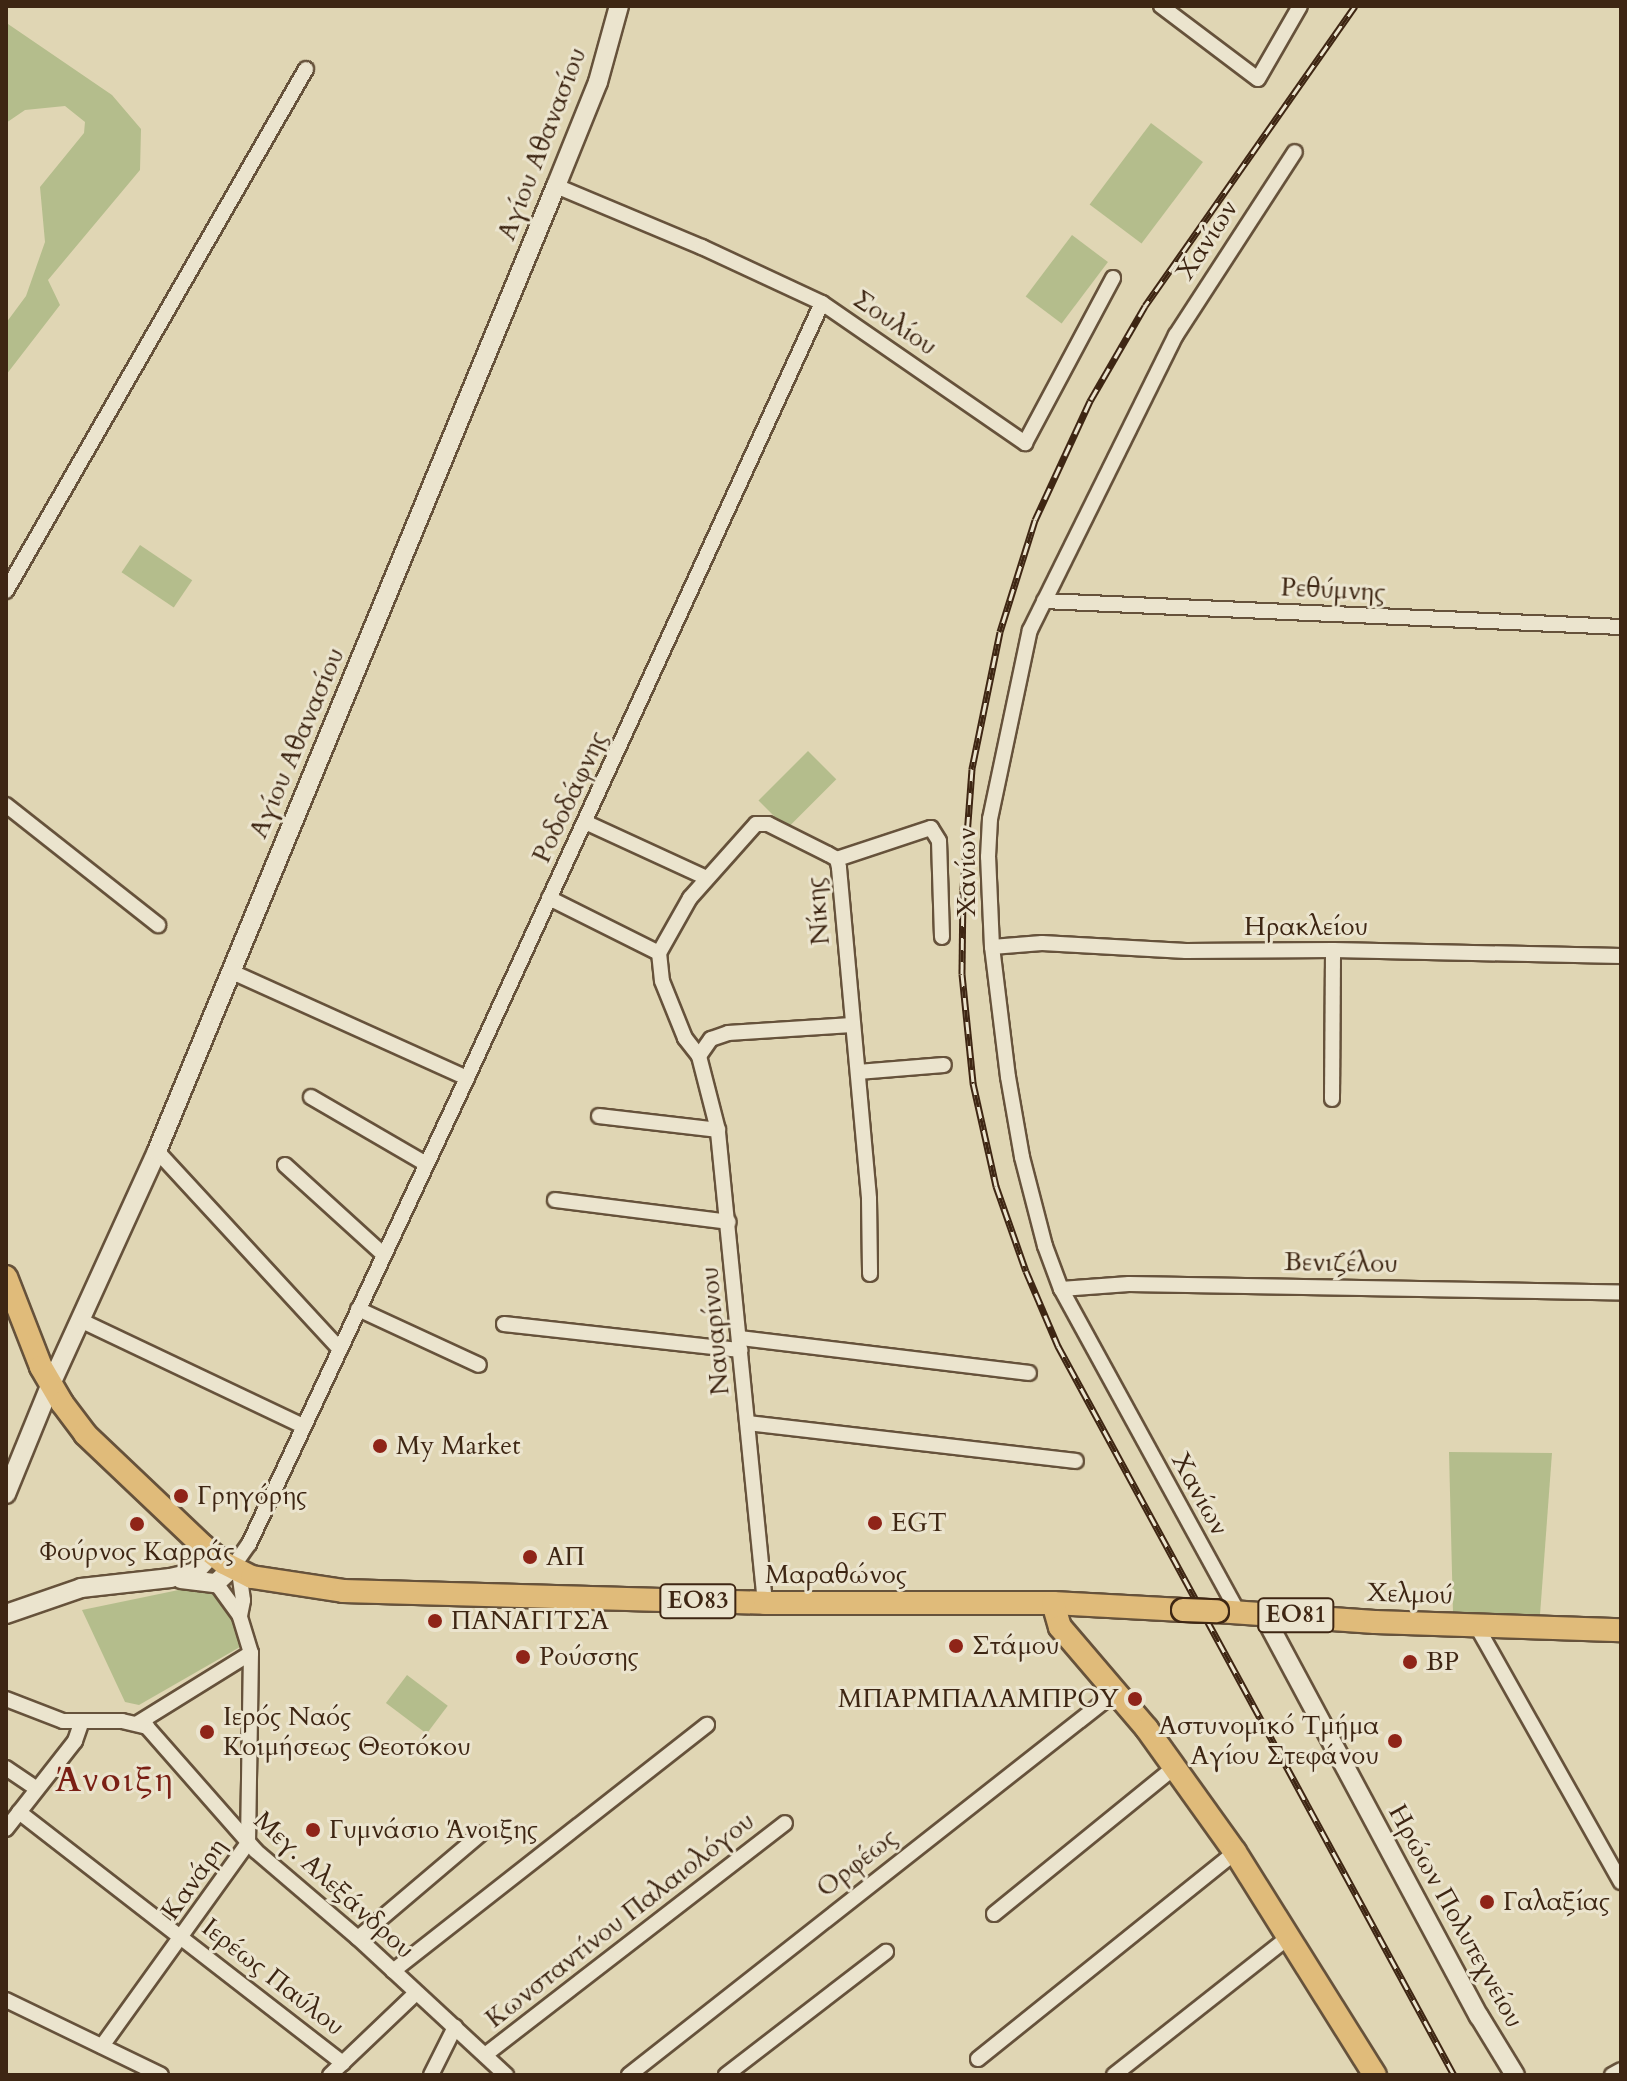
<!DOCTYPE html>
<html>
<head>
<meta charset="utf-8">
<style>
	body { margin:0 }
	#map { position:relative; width:1627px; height:2081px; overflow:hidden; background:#e0d6b4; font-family:Cardo,serif }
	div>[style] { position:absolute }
	.green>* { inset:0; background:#b4bd8c; transform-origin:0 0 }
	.roads { filter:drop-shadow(2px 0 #66523b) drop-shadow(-2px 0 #66523b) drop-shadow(0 2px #66523b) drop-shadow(0 -2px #66523b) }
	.minor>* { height:14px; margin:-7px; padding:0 7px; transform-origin:7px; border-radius:7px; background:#ebe4ce }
	.tertiary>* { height:18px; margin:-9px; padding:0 9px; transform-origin:9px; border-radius:9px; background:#ebe4ce }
	.primary>* { height:22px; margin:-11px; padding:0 11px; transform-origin:11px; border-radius:11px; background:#e0bb7a }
	.rail>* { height:7px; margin-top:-3.5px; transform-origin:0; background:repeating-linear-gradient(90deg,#ebe4ce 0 12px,#3e2613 0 24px); box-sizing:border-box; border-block:2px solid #3e2613 }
	.bridges { filter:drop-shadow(2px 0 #3e2613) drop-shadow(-2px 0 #3e2613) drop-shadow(0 2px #3e2613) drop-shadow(0 -2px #3e2613) }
	.primary-bridge>* { height:22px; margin:-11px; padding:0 11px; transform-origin:11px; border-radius:11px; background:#e0bb7a }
	.dots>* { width:22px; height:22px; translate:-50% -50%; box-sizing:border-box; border:4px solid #ebe4ce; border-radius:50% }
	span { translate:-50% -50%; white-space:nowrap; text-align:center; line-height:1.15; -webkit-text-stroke:6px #ebe4ce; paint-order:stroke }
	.shield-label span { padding:2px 6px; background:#ebe4ce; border:2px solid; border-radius:6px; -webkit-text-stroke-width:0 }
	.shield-label { font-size:24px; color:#3e2613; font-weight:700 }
	.street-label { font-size:26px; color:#3e2613 }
	.poi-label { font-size:26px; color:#3e2613 }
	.left { translate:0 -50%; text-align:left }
	.right { translate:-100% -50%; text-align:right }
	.district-label { font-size:34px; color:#7a1f14; font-weight:700; letter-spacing:2px }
	.frame { position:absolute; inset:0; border:8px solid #3e2613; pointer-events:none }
</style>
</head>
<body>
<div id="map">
	<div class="green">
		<div style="clip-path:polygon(8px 24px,112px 95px,141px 129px,140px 170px,48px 280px,60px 305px,6px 375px,6px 323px,26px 296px,45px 242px,40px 187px,84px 133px,85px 122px,65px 106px,25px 110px,6px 123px)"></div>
		<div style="left:1151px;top:123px;width:65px;height:102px;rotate:37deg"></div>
		<div style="left:1072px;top:235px;width:45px;height:77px;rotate:37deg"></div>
		<div style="left:140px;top:545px;width:63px;height:33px;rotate:34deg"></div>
		<div style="left:808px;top:751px;width:40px;height:70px;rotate:45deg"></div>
		<div style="clip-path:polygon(1449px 1452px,1552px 1453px,1540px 1615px,1453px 1613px)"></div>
		<div style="clip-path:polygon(193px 1587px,216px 1590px,232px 1615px,240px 1647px,139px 1705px,125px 1702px,82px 1610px)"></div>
		<div style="left:407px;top:1675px;width:51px;height:35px;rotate:37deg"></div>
	</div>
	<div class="roads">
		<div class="minor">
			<div style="left:1161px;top:6px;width:121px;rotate:37deg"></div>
			<div style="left:1258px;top:79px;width:84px;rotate:-60.1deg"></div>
			<div style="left:556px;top:186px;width:158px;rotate:22.7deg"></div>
			<div style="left:702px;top:247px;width:132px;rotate:25deg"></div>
			<div style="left:822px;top:303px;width:247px;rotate:34.6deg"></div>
			<div style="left:1025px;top:443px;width:187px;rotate:-61.9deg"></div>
			<div style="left:6px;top:591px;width:602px;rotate:-60.11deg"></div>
			<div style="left:1044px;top:601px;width:578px;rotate:2.58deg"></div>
			<div style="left:6px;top:805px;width:194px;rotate:38.3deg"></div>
			<div style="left:585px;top:822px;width:134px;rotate:24.7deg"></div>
			<div style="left:837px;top:859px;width:99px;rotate:-18.3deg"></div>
			<div style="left:931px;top:828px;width:15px;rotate:58deg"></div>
			<div style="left:939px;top:841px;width:96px;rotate:88.2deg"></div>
			<div style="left:549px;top:898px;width:123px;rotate:26.6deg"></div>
			<div style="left:992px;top:947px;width:50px;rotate:-4.6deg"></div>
			<div style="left:1042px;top:943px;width:144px;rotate:3.2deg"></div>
			<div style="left:1186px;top:951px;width:147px;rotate:-0.4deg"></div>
			<div style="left:1333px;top:950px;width:288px;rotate:1.2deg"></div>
			<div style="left:230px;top:971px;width:260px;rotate:24.3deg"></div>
			<div style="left:699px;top:1056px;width:21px;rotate:-55deg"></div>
			<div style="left:711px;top:1039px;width:18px;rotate:-19deg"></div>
			<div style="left:728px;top:1033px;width:124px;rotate:-3.7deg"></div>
			<div style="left:858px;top:1072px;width:86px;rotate:-4.7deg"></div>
			<div style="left:311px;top:1097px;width:133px;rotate:30.2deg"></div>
			<div style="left:1332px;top:1099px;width:149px;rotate:-89.6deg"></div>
			<div style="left:599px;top:1116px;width:120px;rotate:6.7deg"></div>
			<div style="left:157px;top:1151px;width:270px;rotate:47.3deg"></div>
			<div style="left:285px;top:1165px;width:134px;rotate:42.3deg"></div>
			<div style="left:555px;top:1200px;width:175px;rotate:7.2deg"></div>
			<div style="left:1061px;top:1289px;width:68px;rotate:-4.2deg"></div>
			<div style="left:1129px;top:1284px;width:492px;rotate:1deg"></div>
			<div style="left:358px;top:1309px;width:133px;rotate:24.8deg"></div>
			<div style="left:82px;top:1321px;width:245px;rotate:25.4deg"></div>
			<div style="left:504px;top:1324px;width:238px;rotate:6.3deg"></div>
			<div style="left:740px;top:1338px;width:291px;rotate:6.9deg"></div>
			<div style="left:748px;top:1423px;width:330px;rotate:6.6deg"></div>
			<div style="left:232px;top:1568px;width:29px;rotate:-55deg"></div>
			<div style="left:249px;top:1544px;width:514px;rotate:-64.93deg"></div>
			<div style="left:467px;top:1078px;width:852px;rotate:-65.39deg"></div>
			<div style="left:216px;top:1583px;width:41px;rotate:54deg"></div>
			<div style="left:765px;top:1603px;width:475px;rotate:-95.7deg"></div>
			<div style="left:718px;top:1130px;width:76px;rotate:-104.4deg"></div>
			<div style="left:699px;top:1056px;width:23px;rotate:-128deg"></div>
			<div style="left:685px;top:1038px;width:61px;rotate:-112deg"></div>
			<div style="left:662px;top:981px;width:28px;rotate:-96deg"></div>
			<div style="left:659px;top:953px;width:63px;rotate:-60.6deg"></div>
			<div style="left:690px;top:898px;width:99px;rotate:-48.3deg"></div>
			<div style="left:756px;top:824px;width:12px"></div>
			<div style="left:768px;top:824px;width:67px;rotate:26.6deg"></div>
			<div style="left:828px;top:854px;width:10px;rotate:29deg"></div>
			<div style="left:837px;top:859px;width:9px;rotate:77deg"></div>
			<div style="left:839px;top:868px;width:332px;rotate:84.8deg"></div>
			<div style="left:869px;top:1199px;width:75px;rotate:89.2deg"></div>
			<div style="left:1238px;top:1612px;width:368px;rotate:-118.7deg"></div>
			<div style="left:1061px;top:1289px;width:46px;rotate:-110.4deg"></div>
			<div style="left:1045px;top:1246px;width:92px;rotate:-104.5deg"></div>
			<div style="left:1022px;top:1157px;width:81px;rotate:-99.9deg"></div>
			<div style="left:1008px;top:1077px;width:131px;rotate:-97deg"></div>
			<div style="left:992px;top:947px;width:90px;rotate:-92.5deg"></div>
			<div style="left:988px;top:857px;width:38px;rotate:-87deg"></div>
			<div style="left:990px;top:819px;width:193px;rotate:-78.1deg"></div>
			<div style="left:1030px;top:630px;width:329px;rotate:-63.7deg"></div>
			<div style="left:1176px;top:335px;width:218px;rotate:-57deg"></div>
			<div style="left:1476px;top:1625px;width:295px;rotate:60.6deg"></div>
			<div style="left:6px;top:1699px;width:61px;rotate:21.1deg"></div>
			<div style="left:63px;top:1721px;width:59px"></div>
			<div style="left:122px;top:1721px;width:26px;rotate:13deg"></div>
			<div style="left:147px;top:1727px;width:165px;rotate:48.7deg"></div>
			<div style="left:256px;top:1851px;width:134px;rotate:40.5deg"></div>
			<div style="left:358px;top:1938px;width:202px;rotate:42.8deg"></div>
			<div style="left:138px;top:1723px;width:133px;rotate:-31.8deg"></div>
			<div style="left:6px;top:1768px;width:37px;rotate:34deg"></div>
			<div style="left:19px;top:1812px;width:410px;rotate:37.8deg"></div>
			<div style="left:6px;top:1829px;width:112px;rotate:-51.9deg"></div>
			<div style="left:75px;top:1741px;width:21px;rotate:-71deg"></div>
			<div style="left:994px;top:1914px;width:233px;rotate:-39.1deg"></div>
			<div style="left:358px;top:1938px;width:162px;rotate:-40.3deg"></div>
			<div style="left:393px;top:1971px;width:399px;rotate:-38.1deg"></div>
			<div style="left:6px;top:2000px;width:172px;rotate:25.8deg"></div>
			<div style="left:102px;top:2046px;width:250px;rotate:-54.3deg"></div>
			<div style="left:248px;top:1843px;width:190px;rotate:-89.1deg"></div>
			<div style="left:251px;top:1653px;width:39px;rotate:-107deg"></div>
			<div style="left:240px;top:1616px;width:16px;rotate:-79deg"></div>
			<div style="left:243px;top:1600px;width:28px;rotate:-98deg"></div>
			<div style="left:485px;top:2055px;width:379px;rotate:-37.7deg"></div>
			<div style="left:978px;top:2059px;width:330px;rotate:-38.8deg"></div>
			<div style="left:330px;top:2075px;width:119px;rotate:-43.6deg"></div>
			<div style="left:431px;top:2075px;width:54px;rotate:-63.4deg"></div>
			<div style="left:629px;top:2075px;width:620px;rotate:-38.18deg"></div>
			<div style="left:726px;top:2075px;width:202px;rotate:-37.6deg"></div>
			<div style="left:1114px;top:2075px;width:223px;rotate:-38.3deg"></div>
			<div style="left:1612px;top:2075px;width:10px;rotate:-29deg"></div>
		</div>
		<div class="tertiary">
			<div style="left:6px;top:1494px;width:119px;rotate:-67.8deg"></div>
			<div style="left:51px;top:1384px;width:256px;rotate:-65.5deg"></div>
			<div style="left:157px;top:1151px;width:1044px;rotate:-67.54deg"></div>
			<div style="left:556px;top:186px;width:112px;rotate:-68deg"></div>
			<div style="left:598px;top:82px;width:79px;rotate:-74.6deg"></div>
			<div style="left:181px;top:1579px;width:35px;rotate:7deg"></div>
			<div style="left:216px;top:1583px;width:22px;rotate:-43deg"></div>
			<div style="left:1262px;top:1612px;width:459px;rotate:61.8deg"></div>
			<div style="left:1479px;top:2016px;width:69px;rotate:58.6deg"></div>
			<div style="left:6px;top:1614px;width:79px;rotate:-19.1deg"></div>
			<div style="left:81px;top:1588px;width:90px;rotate:-6.4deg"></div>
			<div style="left:170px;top:1578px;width:26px;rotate:-13deg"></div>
			<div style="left:195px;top:1572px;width:25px;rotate:-47deg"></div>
		</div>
		<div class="primary">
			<div style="left:6px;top:1277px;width:97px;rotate:68.7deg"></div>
			<div style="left:41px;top:1367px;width:42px;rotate:59.7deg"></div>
			<div style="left:62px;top:1403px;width:39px;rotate:53deg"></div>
			<div style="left:85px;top:1434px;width:163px;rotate:43.5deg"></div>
			<div style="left:203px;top:1546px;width:27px;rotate:39deg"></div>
			<div style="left:224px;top:1563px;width:31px;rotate:27deg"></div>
			<div style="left:252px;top:1577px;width:92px;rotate:8.7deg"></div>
			<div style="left:343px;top:1591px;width:422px;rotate:1.6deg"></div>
			<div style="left:765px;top:1603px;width:288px"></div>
			<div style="left:1053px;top:1603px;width:130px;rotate:3.1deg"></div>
			<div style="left:1053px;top:1603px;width:25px;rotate:74deg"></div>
			<div style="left:1060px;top:1627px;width:134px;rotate:49.5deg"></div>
			<div style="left:1147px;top:1729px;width:151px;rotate:54.4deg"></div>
			<div style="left:1235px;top:1852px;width:263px;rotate:57.9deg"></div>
			<div style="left:1217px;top:1611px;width:158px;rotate:4deg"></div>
			<div style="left:1375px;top:1622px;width:246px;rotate:1.9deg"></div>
		</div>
	</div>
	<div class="rail">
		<div style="left:1355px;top:6px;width:366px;rotate:125deg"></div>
		<div style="left:1145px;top:306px;width:110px;rotate:120.1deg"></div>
		<div style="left:1090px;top:401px;width:131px;rotate:114.8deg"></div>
		<div style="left:1035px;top:520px;width:117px;rotate:107.4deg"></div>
		<div style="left:1000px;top:632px;width:140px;rotate:101.6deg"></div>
		<div style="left:972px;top:769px;width:121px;rotate:94.3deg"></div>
		<div style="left:963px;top:890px;width:84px;rotate:90.7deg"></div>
		<div style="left:962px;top:974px;width:110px;rotate:84.2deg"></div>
		<div style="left:973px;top:1083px;width:106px;rotate:77.4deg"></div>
		<div style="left:996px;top:1186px;width:90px;rotate:70.6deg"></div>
		<div style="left:1026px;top:1271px;width:82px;rotate:66.9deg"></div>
		<div style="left:1058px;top:1346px;width:830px;rotate:61.49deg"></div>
	</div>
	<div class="bridges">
		<div class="primary-bridge">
			<div style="left:1183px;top:1610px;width:34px;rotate:2deg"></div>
		</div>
	</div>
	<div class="dots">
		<div style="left:380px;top:1446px;background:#8f2418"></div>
		<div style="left:181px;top:1496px;background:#8f2418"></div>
		<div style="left:875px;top:1523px;background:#8f2418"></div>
		<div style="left:137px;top:1524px;background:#8f2418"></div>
		<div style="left:530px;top:1557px;background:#8f2418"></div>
		<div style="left:435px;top:1621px;background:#8f2418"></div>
		<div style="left:956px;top:1646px;background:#8f2418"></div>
		<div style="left:523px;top:1657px;background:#8f2418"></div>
		<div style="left:1410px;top:1662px;background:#8f2418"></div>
		<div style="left:1135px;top:1699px;background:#8f2418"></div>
		<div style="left:207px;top:1732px;background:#8f2418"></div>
		<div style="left:1395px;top:1741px;background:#8f2418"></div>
		<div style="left:313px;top:1830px;background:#8f2418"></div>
		<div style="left:1487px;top:1902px;background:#8f2418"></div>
	</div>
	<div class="shield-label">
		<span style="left:698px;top:1601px">ΕΟ83</span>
		<span style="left:1296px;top:1615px">ΕΟ81</span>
	</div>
	<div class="street-label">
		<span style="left:542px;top:144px;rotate:-69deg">Αγίου Αθανασίου</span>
		<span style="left:1207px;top:240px;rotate:-57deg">Χανίων</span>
		<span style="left:895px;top:323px;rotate:34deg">Σουλίου</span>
		<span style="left:1333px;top:590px;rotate:3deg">Ρεθύμνης</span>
		<span style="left:297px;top:743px;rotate:-67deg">Αγίου Αθανασίου</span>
		<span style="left:570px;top:797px;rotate:-65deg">Ροδοδάφνης</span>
		<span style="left:967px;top:872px;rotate:-90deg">Χανίων</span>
		<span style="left:818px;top:911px;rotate:-95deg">Νίκης</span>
		<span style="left:1306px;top:927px">Ηρακλείου</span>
		<span style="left:1341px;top:1263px;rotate:1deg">Βενιζέλου</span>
		<span style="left:715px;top:1331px;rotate:-95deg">Ναυαρίνου</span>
		<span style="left:1200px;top:1494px;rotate:61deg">Χανίων</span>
		<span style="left:836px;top:1575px">Μαραθώνος</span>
		<span style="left:1410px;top:1594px;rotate:2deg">Χελμού</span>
		<span style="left:857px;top:1863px;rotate:-38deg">Ορφέως</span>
		<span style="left:194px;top:1879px;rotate:-55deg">Κανάρη</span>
		<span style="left:334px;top:1885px;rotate:42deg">Μεγ. Αλεξάνδρου</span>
		<span style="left:1456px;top:1916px;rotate:61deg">Ηρώων Πολυτεχνείου</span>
		<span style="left:620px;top:1920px;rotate:-38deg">Κωνσταντίνου Παλαιολόγου</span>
		<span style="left:273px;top:1977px;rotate:38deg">Ιερέως Παύλου</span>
	</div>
	<div class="poi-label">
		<span class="left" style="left:396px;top:1446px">My Market</span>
		<span class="left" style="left:197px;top:1496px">Γρηγόρης</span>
		<span class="left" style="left:891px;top:1523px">EGT</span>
		<span style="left:137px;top:1552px">Φούρνος Καρράς</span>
		<span class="left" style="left:546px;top:1557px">ΑΠ</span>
		<span class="left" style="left:451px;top:1621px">ΠΑΝΑΓΙΤΣΑ</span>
		<span class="left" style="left:972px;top:1646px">Στάμου</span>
		<span class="left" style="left:539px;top:1657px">Ρούσσης</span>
		<span class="left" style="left:1426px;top:1662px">BP</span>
		<span class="right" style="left:1119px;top:1699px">ΜΠΑΡΜΠΑΛΑΜΠΡΟΥ</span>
		<span class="left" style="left:223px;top:1732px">Ιερός Ναός<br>Κοιμήσεως Θεοτόκου</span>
		<span class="right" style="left:1379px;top:1741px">Αστυνομικό Τμήμα<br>Αγίου Στεφάνου</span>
		<span class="left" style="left:329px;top:1830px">Γυμνάσιο Άνοιξης</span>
		<span class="left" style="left:1503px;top:1902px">Γαλαξίας</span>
	</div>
	<div class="district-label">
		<span style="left:115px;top:1781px">Άνοιξη</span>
	</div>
	<div class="frame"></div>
</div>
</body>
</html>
